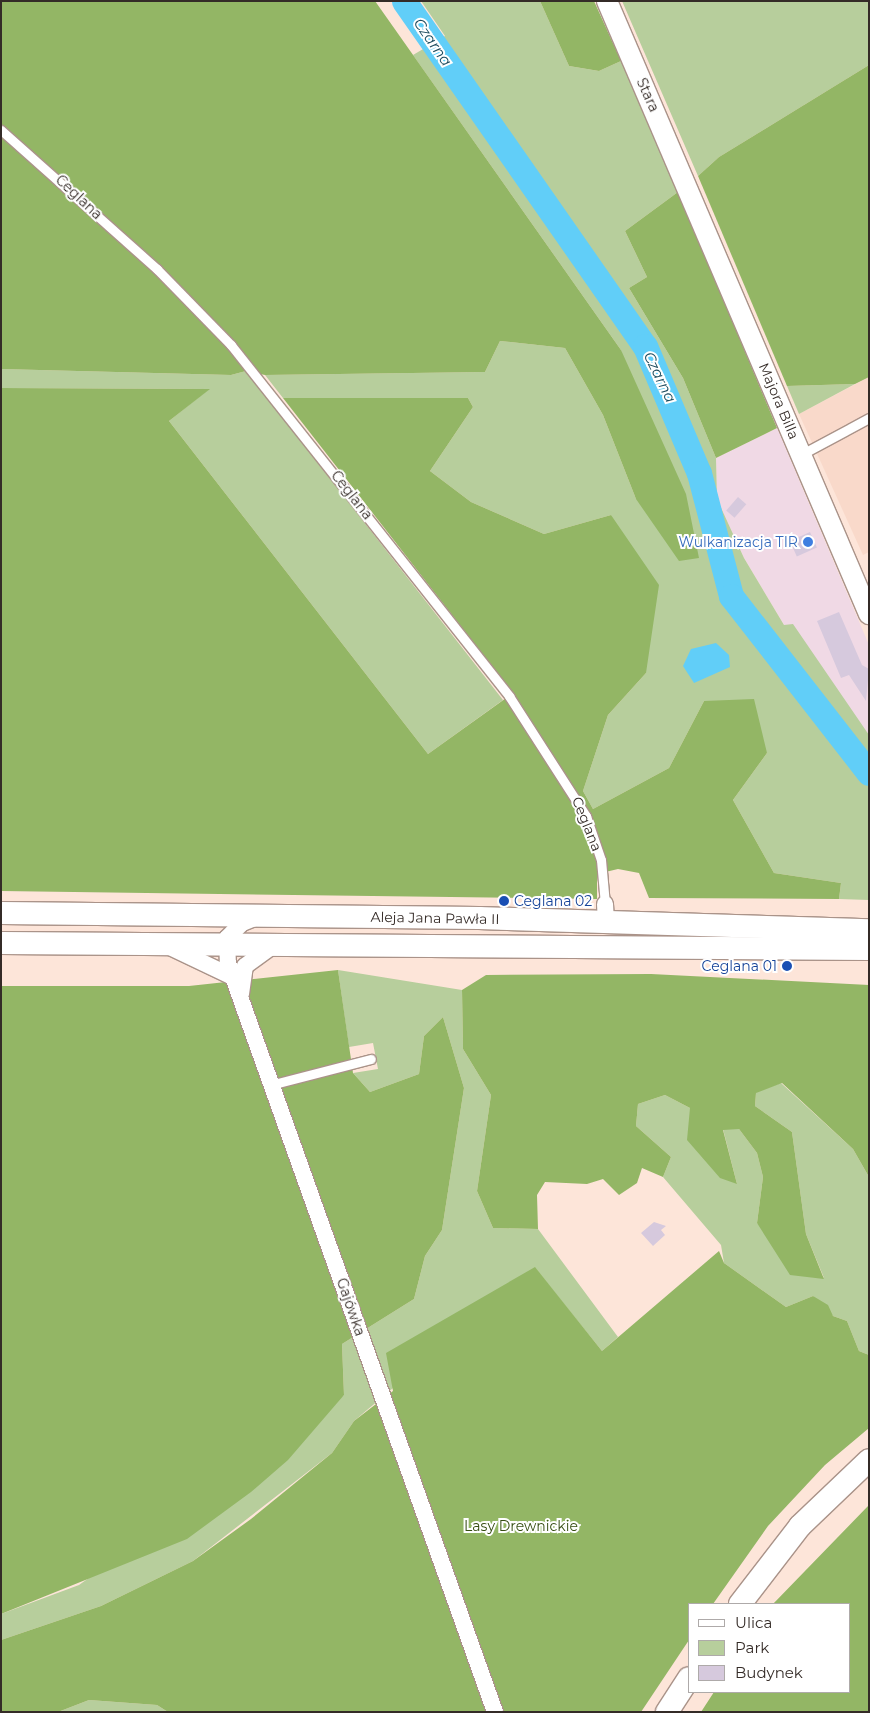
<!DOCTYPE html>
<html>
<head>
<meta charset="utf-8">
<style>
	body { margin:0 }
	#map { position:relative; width:870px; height:1713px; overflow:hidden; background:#fde5d9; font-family:Montserrat,sans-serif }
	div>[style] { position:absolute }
	.commercial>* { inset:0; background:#f0d9e5 }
	.built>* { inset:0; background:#f9d9ca }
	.green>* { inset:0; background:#b7ce9c }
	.forest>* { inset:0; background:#93b665 }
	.water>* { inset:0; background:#61cef8 }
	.river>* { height:25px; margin:-12.5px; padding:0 12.5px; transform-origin:12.5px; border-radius:12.5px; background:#61cef8 }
	.building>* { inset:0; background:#d6c9dd; transform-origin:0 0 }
	.roads { filter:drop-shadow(1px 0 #aa9389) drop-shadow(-1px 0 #aa9389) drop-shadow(0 1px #aa9389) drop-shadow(0 -1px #aa9389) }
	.service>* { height:9px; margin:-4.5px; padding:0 4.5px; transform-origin:4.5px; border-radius:4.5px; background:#fff }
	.minor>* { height:16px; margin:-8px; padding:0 8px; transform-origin:8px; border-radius:8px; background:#fff }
	.tertiary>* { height:20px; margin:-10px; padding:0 10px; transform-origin:10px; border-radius:10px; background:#fff }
	.secondary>* { height:22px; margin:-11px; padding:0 11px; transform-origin:11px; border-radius:11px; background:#fff }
	.dots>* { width:14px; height:14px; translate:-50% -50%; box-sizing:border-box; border:2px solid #fff; border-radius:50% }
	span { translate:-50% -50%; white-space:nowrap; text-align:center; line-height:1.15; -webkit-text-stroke:4px #fff; paint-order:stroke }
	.street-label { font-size:14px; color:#342b27 }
	.shop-label { font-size:14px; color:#366cbe }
	.right { translate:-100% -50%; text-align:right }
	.transit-label { font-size:14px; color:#164399 }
	.left { translate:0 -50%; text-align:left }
	.park-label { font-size:14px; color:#354c11 }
	.water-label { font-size:15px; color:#1e4c5e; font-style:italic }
	.frame { position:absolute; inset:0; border:2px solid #342b27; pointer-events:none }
	.legend { position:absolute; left:688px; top:1603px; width:162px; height:90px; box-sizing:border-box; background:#fff; border:1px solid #aeaaa9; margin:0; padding:6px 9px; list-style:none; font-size:15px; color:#342b27 }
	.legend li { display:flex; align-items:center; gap:10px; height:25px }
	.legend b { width:25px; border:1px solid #aeaaa9 }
</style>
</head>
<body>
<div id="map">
	<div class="commercial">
		<div style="clip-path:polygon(777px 428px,869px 645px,869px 735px,784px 625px,744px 558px,717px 499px,716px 458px)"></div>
	</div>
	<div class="built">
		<div style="clip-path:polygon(869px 377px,869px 552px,863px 555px,799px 414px)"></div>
	</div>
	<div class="green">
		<div style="clip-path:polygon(421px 1px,540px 1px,569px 66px,599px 71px,621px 61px,678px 192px,625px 231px,647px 277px,629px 288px,683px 378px,716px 458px,717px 499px,744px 558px,784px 625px,793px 624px,869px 735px,869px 900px,839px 899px,841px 883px,774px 873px,733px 800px,767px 753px,704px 701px,669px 768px,593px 809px,583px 791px,608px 715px,646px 673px,611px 515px,544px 534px,471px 502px,430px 471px,473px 407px,468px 398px,283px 398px,265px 375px,485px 372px,500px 341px,565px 348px,603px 415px,636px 499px,621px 350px,413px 55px,445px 36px)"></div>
		<div style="clip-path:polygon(622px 1px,869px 1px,869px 65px,719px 157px,698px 176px)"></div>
		<div style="clip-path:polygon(1px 369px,231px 375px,246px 371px,503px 700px,428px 754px,169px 421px,209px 389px,1px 388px)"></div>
		<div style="clip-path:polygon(855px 384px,799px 414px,787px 386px)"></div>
		<div style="clip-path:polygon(338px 970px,462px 990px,463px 1049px,491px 1095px,477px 1191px,493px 1228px,538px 1229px,618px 1337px,602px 1351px,535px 1268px,354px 1421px,332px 1453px,193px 1561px,101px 1606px,1px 1640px,1px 1614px,79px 1585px,344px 1395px,342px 1344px,414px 1299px,425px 1256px,442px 1230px,464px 1088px,443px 1017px,424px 1036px,419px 1074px,370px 1092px,353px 1073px,378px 1069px,373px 1043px,349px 1047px)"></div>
		<div style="clip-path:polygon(781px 1083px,853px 1149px,869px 1177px,869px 1355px,859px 1351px,847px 1321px,833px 1316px,813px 1296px,786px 1307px,724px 1263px,721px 1245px,663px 1177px,671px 1157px,636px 1126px,638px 1104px,665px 1095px,690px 1108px,737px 1184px,723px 1129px,739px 1129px,757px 1153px,763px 1177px,757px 1223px,824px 1278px,806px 1234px,792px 1132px,755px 1106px,756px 1092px)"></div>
		<div style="clip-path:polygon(89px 1700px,157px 1705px,168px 1712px,58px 1712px)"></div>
	</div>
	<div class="forest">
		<div style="clip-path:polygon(1px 1px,375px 1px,621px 350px,686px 494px,699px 558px,679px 561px,636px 499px,603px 415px,565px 348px,500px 341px,485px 372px,265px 375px,246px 371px,231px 375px,1px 369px)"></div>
		<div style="clip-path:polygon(540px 1px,594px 1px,621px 61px,599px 71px,569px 66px)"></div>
		<div style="clip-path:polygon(869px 65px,869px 377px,855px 384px,787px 386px,698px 176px,719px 157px)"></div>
		<div style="clip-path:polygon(678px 192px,777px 428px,716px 458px,683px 378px,629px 288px,647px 277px,625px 231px)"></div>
		<div style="clip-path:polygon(1px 388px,210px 389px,169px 421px,428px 754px,513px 693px,283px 398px,468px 398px,473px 407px,430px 471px,471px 502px,544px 534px,611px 515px,659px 585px,646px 673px,608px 715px,583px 791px,593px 809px,669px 768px,704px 701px,754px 699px,767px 753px,733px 800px,774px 873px,841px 883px,839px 899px,649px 898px,639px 873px,618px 869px,597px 874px,597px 899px,1px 891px)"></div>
		<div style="clip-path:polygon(338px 970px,353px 1073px,370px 1092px,419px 1074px,424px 1036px,443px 1017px,464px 1088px,442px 1230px,425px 1256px,414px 1299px,342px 1344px,344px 1395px,288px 1460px,251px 1492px,187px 1539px,1px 1614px,1px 986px,189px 986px)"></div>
		<div style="clip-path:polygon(651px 974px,869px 985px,869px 1177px,853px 1149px,782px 1083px,756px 1093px,755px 1106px,792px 1132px,806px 1234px,824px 1279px,790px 1275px,757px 1223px,763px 1177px,757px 1153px,739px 1129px,723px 1130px,737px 1184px,720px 1178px,687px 1140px,690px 1108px,665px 1095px,638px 1104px,636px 1126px,671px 1157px,663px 1177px,642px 1168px,637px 1183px,619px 1195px,603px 1179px,587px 1184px,545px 1182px,537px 1195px,538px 1229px,493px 1228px,477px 1191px,491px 1095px,463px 1049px,462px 990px,486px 975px)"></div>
		<div style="clip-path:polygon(719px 1251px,724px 1263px,786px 1307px,813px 1296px,828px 1305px,833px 1316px,847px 1321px,859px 1351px,869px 1355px,869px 1428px,825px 1465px,768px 1526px,713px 1604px,689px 1604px,689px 1640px,641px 1712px,168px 1712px,157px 1705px,89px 1700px,58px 1712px,1px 1712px,1px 1640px,101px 1606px,193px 1561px,251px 1519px,332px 1453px,354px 1421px,393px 1391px,386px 1353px,535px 1267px,602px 1351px)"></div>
		<div style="clip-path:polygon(869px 1505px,869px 1712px,701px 1712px,714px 1692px,849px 1692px,849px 1604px,773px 1604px)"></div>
	</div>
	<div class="water">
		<div style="clip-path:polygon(716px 643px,729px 655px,730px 667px,694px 683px,683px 666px,691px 649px)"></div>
	</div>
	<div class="river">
		<div style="left:404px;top:1px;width:421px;rotate:55.1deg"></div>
		<div style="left:645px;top:346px;width:138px;rotate:67deg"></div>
		<div style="left:699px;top:473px;width:127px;rotate:75.4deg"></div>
		<div style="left:731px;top:596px;width:224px;rotate:52.1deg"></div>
	</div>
	<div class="building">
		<div style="left:738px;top:497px;width:11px;height:18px;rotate:41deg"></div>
		<div style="left:810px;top:532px;width:17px;height:22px;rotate:66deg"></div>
		<div style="clip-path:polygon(839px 612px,862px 665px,869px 669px,866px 701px,849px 675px,841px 678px,817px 621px)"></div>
		<div style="clip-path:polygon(654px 1222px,666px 1226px,661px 1230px,665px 1235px,653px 1246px,641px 1233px)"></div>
	</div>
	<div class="roads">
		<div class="service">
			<div style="left:1px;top:130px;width:209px;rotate:41.7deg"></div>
			<div style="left:157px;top:269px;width:106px;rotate:45.8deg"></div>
			<div style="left:231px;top:345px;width:448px;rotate:51.6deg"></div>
			<div style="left:509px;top:696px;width:143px;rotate:57.3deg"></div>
			<div style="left:586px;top:816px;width:46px;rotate:71.2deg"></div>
			<div style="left:601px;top:860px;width:44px;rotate:84.8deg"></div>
			<div style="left:802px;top:454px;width:76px;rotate:-28.2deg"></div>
			<div style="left:274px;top:1084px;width:100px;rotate:-14.5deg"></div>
		</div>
		<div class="minor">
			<div style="left:605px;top:904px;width:20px;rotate:87deg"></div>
			<div style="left:257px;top:917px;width:16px;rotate:158deg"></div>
			<div style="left:242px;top:923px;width:21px;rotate:135deg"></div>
			<div style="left:227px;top:938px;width:25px;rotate:88deg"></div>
			<div style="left:228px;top:963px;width:795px;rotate:70.38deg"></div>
			<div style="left:172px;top:948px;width:68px;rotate:25.4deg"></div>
			<div style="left:241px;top:994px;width:28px;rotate:-82deg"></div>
			<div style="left:245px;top:966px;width:34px;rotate:-36deg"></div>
		</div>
		<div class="tertiary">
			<div style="left:607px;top:1px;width:667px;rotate:66.86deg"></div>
		</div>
		<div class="secondary">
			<div style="left:1px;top:913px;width:478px;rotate:0.6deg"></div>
			<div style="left:479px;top:918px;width:390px;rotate:1.8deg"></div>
			<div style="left:1px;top:943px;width:868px;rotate:0.4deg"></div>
			<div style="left:740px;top:1604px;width:98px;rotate:-52.4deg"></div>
			<div style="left:800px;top:1526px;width:95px;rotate:-43.7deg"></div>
			<div style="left:667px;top:1712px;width:40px;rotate:-57.1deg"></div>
		</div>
	</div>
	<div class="dots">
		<div style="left:808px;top:542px;background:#3f7fe0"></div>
		<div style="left:504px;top:901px;background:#1a4fb4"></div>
		<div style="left:787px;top:966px;background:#1a4fb4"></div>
	</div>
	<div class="street-label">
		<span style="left:648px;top:95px;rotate:66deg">Stara</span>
		<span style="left:79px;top:197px;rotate:43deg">Ceglana</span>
		<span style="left:779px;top:401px;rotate:67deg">Majora Billa</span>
		<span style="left:352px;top:495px;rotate:52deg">Ceglana</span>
		<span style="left:587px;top:824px;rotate:68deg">Ceglana</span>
		<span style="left:435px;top:918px;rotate:1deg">Aleja Jana Pawła II</span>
		<span style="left:351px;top:1307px;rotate:71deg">Gajówka</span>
	</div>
	<div class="shop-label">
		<span class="right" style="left:798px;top:542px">Wulkanizacja TIR</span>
	</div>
	<div class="transit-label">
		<span class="left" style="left:514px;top:901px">Ceglana 02</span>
		<span class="right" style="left:777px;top:966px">Ceglana 01</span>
	</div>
	<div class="park-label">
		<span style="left:521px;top:1526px">Lasy Drewnickie</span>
	</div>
	<div class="water-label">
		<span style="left:433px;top:42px;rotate:55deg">Czarna</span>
		<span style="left:660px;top:377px;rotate:64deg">Czarna</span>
	</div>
	<div class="frame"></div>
	<ul class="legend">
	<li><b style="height:6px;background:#fff"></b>Ulica</li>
	<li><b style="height:14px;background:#b7ce9c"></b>Park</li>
	<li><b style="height:14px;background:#d6c9dd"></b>Budynek</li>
	</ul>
</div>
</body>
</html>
